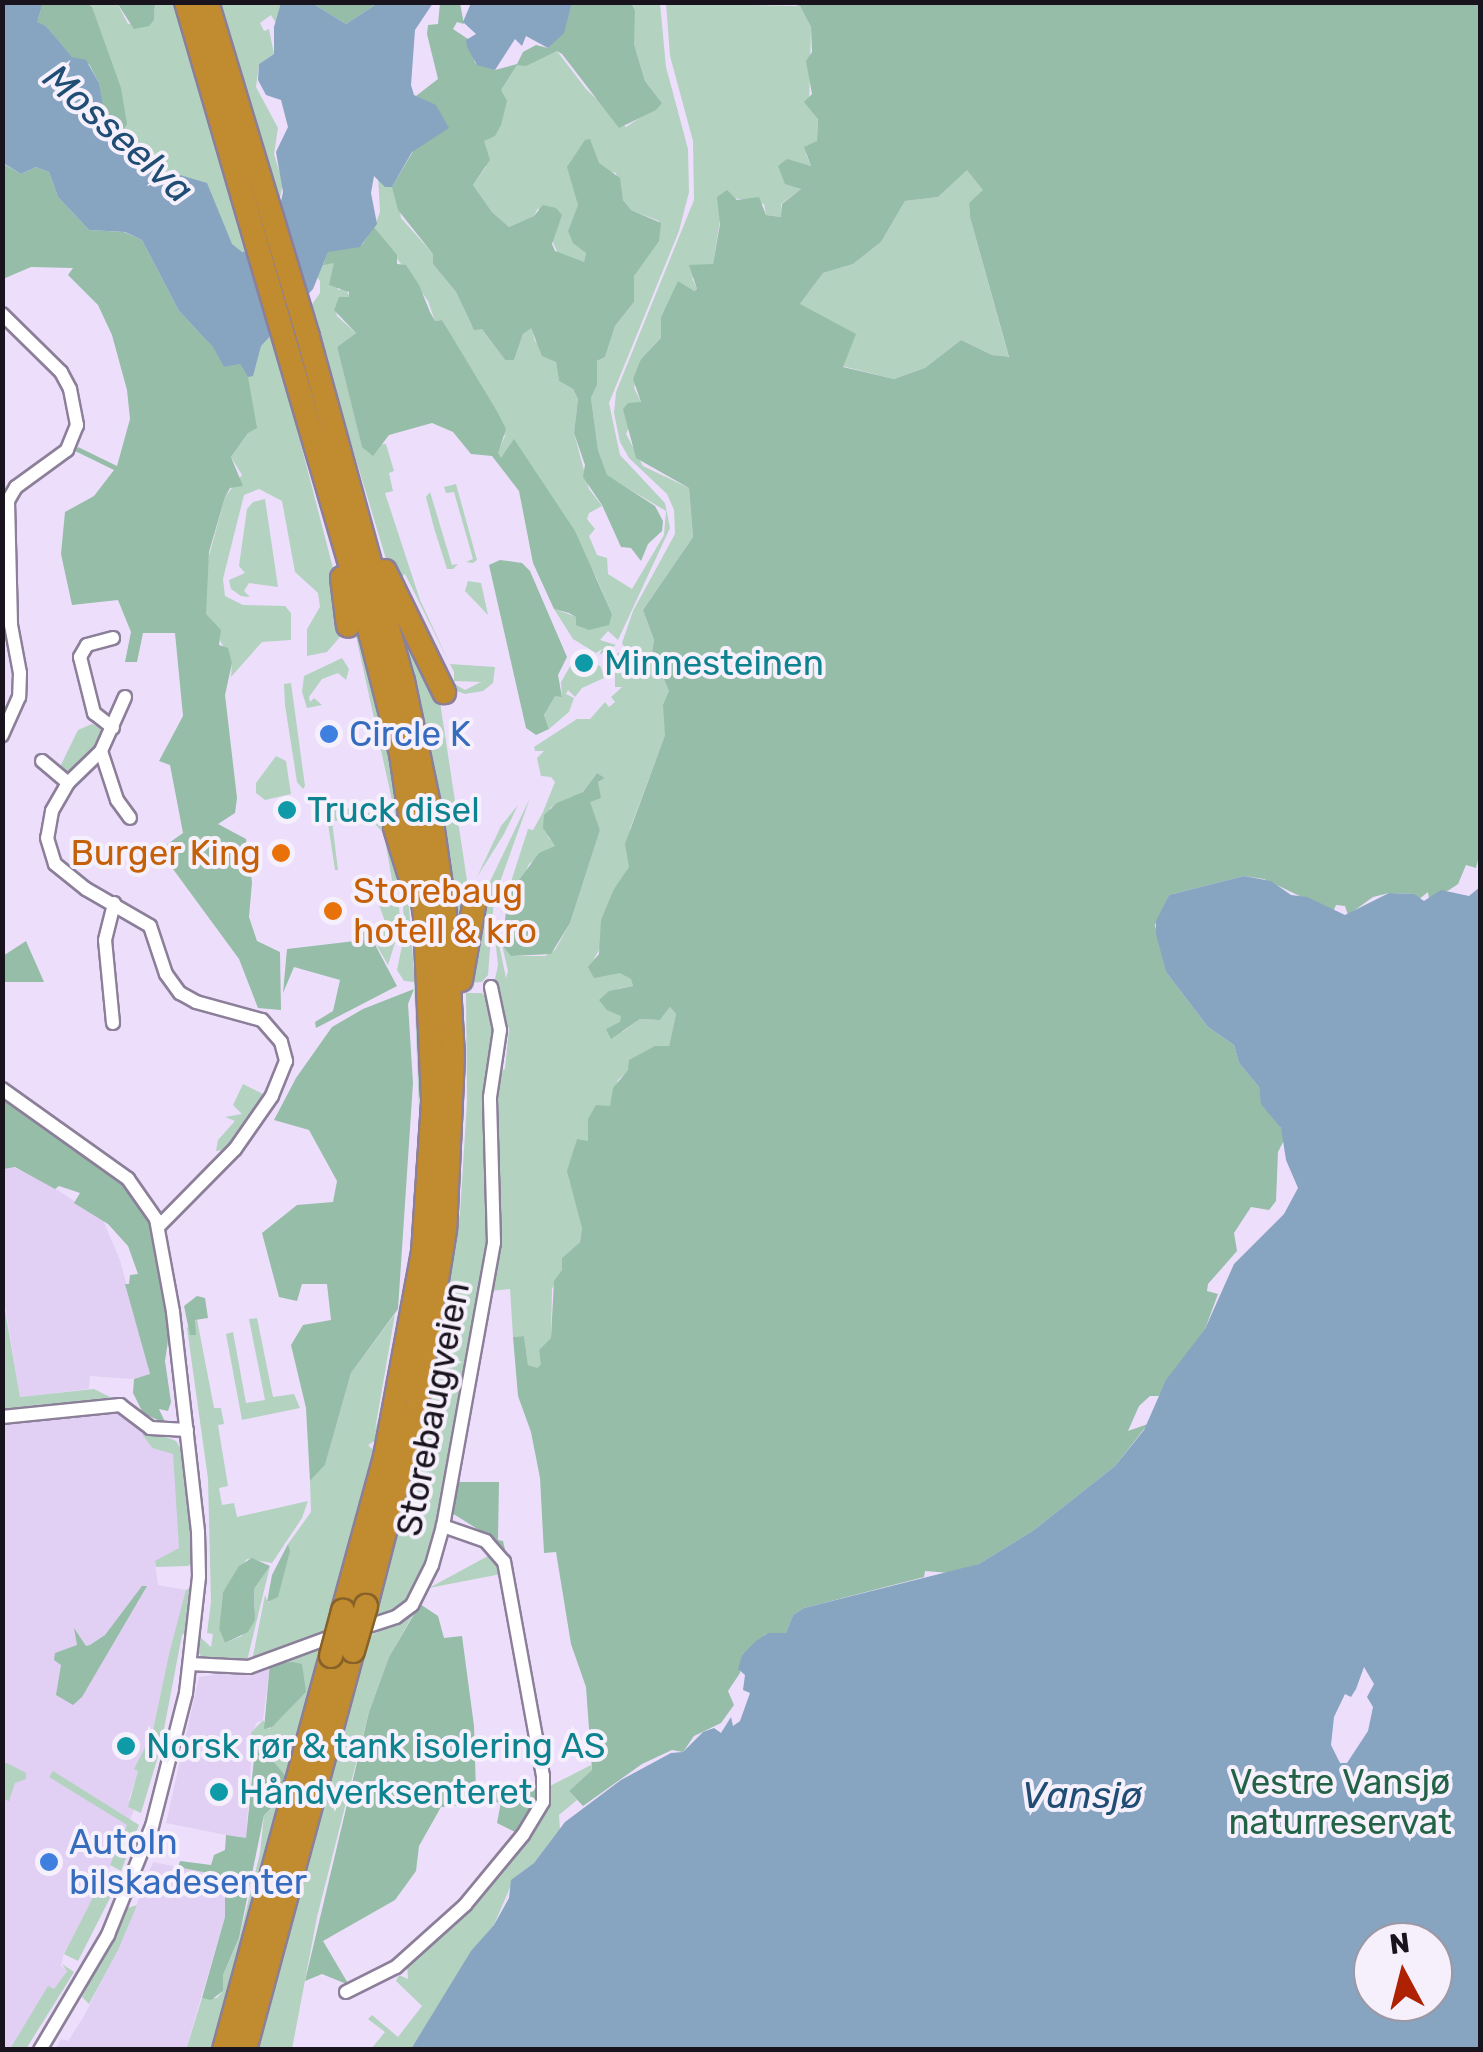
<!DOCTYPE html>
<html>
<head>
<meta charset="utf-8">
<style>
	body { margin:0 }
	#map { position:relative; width:1483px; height:2052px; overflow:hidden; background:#eddffc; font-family:Rubik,sans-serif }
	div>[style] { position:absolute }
	.built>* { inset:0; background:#e2d0f4 }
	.green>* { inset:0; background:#b3d2c0 }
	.forest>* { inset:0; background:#95bda7 }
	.water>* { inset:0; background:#87a4c1 }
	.roads { filter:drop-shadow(2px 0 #8c7f99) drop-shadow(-2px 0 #8c7f99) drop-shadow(0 2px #8c7f99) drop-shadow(0 -2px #8c7f99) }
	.street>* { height:12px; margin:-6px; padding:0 6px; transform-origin:6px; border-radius:6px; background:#fff }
	.highway>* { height:22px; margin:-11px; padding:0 11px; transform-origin:11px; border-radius:11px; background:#c18b2f }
	.bridges { filter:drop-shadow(2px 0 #866129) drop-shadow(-2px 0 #866129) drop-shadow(0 2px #866129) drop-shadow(0 -2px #866129) }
	.highway-bridge>* { height:22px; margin:-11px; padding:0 11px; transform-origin:11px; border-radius:11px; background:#c18b2f }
	.dots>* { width:28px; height:28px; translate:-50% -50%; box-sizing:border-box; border:5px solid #f6f0fc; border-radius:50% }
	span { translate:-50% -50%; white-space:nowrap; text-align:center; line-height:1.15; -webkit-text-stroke:8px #f6f0fc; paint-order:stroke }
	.culture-label { font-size:35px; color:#0d838f }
	.left { translate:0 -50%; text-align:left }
	.shop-label { font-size:35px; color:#366cbe }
	.food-label { font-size:35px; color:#c56008 }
	.right { translate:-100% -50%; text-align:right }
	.street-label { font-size:35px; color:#18131d }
	.park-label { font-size:35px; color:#226346 }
	.water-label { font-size:38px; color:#204d74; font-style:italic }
	.frame { position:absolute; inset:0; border:5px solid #18131d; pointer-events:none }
	.north { position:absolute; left:1353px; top:1922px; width:100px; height:100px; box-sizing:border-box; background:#f6f0fc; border:2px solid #9d98a3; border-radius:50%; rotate:353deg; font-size:28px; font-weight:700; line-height:40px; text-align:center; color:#18131d }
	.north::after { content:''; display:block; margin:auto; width:35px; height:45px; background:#ae2102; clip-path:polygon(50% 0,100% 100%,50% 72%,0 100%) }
</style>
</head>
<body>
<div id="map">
	<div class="built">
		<div style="clip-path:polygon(7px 1165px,38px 1177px,103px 1220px,120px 1260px,150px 1375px,131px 1379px,90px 1376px,89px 1389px,20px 1397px,3px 1293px,2px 1169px)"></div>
		<div style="clip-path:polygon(116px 1412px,133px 1421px,152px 1448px,176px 1453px,181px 1547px,155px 1562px,158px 1585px,186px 1590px,186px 1599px,169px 1654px,152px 1733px,129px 1799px,134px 1810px,104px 1880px,64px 1953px,61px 1966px,67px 1970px,54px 1990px,48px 1987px,10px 2050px,2px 2049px,2px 1425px)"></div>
		<div style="clip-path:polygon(270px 1666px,263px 1720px,256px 1723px,252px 1747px,246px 1839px,166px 1823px,199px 1677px)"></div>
		<div style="clip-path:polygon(153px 1862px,218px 1875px,225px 1885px,225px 1917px,186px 2049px,55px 2050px,61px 2039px,68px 2041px,84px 2016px,125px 1934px)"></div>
	</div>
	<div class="green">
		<div style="clip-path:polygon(2px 3px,43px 3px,36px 16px,99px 83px,104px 120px,92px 7px,88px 3px,117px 3px,128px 24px,154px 20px,155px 3px,175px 3px,248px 251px,238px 262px,131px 185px)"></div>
		<div style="clip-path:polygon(218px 3px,312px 3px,277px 25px,271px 15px,260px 23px,264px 31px,269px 29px,274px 54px,259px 64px,256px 87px,278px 128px,274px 154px,283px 184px,279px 202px)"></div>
		<div style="clip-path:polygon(631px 3px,660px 3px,666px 67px,688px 149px,689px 192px,679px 231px,609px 403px,620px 455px,665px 503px,670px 528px,618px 640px,608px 631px,600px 640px,616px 645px,599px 655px,602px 649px,596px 653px,573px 639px,554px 609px,577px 617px,612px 614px,596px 577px,514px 440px,501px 459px,497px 453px,505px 436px,442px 320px,435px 321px,428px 301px,374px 227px,380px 212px,378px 176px,383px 168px,398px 197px,401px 218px,434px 255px,433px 264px,456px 292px,471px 324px,482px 329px,505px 360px,514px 360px,523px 334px,531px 327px,535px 341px,556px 362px,559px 381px,573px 389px,578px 399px,574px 433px,589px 489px,602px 506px,589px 513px,587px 519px,595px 529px,589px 536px,597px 555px,607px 558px,608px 574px,632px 589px,664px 535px,666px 511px,607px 476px,598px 450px,591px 398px,597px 385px,597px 361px,605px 357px,615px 326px,634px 302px,634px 276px,659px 221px,631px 210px,623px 200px,616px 173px,605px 171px,580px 147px,578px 206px,568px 231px,586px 252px,584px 262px,559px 256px,538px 208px,534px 216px,509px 227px,492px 212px,473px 185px,486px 167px,484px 141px,500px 118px,501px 90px,517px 64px,526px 65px,557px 51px,586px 89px,626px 127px,662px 103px,645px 81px,634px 44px)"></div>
		<div style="clip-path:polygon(666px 3px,800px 6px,811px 27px,809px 108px,818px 115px,817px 141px,806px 154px,811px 166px,787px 160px,789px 184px,801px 189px,781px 204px,782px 217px,766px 215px,764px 204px,734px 198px,720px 220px,713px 264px,692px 278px,697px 289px,693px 291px,678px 282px,661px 317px,661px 338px,641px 359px,634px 388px,641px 402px,626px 434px,643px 466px,689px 488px,693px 537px,643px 610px,654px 640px,652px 654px,669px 691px,665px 735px,630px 829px,629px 867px,601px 920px,601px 947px,594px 959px,631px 978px,633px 986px,617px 989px,615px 1011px,621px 1015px,622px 1032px,640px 1019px,660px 1020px,670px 1007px,676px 1014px,669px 1046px,647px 1053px,618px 1080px,610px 1106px,588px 1119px,588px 1142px,577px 1140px,575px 1146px,569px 1180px,579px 1201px,582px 1228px,580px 1242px,562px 1258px,562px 1270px,552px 1289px,551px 1339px,539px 1350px,542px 1365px,537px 1369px,528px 1365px,524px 1336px,513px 1337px,510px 1289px,490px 1291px,492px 1094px,498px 1074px,505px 1069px,509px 1029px,494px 984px,498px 965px,495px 938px,496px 930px,506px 978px,508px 971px,502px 945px,512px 956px,545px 956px,555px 950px,570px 923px,600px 830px,589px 801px,596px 798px,598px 782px,605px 778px,597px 773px,583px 792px,550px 808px,548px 837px,556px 846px,529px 864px,522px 879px,509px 890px,497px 925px,528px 829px,533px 830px,543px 812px,555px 782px,551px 777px,541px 776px,537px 758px,544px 751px,535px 751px,534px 747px,577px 719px,590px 719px,605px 702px,609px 707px,615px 702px,611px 697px,622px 687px,615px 687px,615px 670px,604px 659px,626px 650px,622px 643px,633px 611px,675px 534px,674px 510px,667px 494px,629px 458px,620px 442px,614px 413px,616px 392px,694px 200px,693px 141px,670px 56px)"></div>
		<div style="clip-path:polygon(967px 169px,984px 190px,969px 203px,970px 217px,1009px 358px,992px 355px,961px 340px,925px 368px,894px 379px,842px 366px,844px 357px,800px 304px,823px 273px,853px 264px,881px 242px,905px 201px,938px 197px)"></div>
		<div style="clip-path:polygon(evenodd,329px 261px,334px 262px,338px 290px,345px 288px,350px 297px,335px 306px,337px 316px,356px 333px,337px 347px,362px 446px,386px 444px,394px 471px,389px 473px,393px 491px,385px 493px,420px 600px,450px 664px,495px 667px,493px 683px,483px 691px,465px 694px,449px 688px,386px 559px,310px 307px,320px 293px,320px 281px,312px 271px,329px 261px,405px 574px,454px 672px,454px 681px,481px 682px,465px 690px,451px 682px,399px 579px,405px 574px)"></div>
		<div style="clip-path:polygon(197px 321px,272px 333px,340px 595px,340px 637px,327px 652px,307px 656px,307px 629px,320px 607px,318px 593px,295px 572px,282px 501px,259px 489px,244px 495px,223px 579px,225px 596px,243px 605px,285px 606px,291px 613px,291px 640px,262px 642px,231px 677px,232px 663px,206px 614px,206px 567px,225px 497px,242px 475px,231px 457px,248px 433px,195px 326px)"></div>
		<div style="clip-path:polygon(456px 484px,477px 560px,473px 563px,466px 562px,473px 559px,454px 492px,446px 493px,444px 487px)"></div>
		<div style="clip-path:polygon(430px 492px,452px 565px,458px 564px,453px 569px,447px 569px,434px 528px,426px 497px)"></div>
		<div style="clip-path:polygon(265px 499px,278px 587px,249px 583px,244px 591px,250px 597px,241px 596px,231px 589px,229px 580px,245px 573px,239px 566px,247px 509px,253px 502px)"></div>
		<div style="clip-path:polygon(468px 581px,481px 583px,488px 615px,465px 591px)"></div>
		<div style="clip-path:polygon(393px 606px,440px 702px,468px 887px,458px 937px,438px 789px)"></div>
		<div style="clip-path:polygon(354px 627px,358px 628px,371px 676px,403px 827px,397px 823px)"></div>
		<div style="clip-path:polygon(579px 651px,601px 667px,604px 678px,582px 688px,575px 697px,568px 690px,566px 694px,574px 698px,569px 712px,549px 729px,544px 715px,555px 695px,562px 696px,561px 682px)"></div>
		<div style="clip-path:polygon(342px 658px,349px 669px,346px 680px,338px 673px,322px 679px,309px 697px,310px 702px,314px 698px,322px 705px,307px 708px,302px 692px,304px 676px)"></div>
		<div style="clip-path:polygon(291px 683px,305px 786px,303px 789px,297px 782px,285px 705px,284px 684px)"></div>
		<div style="clip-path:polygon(92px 724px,106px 731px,104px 741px,72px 774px,67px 774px,59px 769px,78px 730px)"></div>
		<div style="clip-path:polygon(276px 756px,286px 761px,291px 794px,265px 800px,256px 793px,256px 783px)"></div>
		<div style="clip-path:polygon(530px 798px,494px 899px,488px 975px,482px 982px,466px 983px,484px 894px)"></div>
		<div style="clip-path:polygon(518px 805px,504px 834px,477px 877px,501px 826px)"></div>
		<div style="clip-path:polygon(351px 808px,376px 815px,388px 831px,408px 895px,419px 1033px,419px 1111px,414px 982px,404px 981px,397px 970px,405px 931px,402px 894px,392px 880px,384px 834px,370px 818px,332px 821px,338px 870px,335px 870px,327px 817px,330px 811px)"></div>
		<div style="clip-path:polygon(386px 885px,399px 903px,400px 927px,388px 965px,373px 939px,363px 940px,362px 932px,387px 927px,379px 905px)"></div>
		<div style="clip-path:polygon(466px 993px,482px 993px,494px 1007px,491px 1237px,430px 1559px,404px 1609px,371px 1623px,428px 1401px,460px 1213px,467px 1102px)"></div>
		<div style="clip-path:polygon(279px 1050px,283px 1054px,276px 1077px,220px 1157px,223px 1150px,216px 1151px,218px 1140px,235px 1121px,225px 1117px,242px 1114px,233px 1105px,243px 1084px,263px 1094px,279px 1062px)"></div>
		<div style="clip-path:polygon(2px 1293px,20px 1397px,94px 1389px,116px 1400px,4px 1410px)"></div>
		<div style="clip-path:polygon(395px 1314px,375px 1430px,388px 1388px,383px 1416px,376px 1440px,368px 1445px,372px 1449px,376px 1442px,326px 1634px,252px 1661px,265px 1595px,268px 1603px,282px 1581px,288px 1544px,311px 1512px,310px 1481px,325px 1465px,351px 1373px)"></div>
		<div style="clip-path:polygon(257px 1318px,273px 1397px,294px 1394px,300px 1408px,242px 1420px,226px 1334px,233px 1332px,246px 1403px,265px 1400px,249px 1319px)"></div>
		<div style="clip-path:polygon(197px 1319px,214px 1408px,221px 1408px,224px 1424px,218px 1425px,228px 1486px,219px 1488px,222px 1505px,234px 1503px,237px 1517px,308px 1501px,302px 1518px,272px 1563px,247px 1559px,223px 1592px,219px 1629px,225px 1643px,242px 1636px,255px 1610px,254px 1589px,270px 1566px,247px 1661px,203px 1660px,198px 1651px,200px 1637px,211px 1647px,213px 1634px,207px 1633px,211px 1602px,208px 1479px,187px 1328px)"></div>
		<div style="clip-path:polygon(153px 1432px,176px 1441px,184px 1454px,193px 1562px,188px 1566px,156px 1567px,155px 1561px,179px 1548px,173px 1454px,152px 1448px,142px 1434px)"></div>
		<div style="clip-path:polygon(484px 1544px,498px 1560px,501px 1574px,429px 1588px,488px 1556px)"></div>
		<div style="clip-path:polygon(190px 1588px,189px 1630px,182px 1635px,160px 1750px,141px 1813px,128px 1807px,138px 1771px,134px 1769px,152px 1734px,169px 1654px,186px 1590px)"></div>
		<div style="clip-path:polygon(414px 1613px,389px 1657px,369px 1712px,317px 1917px,292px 2049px,258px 2050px,368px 1637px)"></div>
		<div style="clip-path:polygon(324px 1642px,213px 2049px,186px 2050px,202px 1998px,217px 1998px,223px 1991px,223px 1975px,239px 1939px,260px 1853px,264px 1815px,275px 1806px,287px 1779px,263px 1749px,252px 1747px,251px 1733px,263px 1720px,269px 1729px,306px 1692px,292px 1662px,270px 1663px)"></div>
		<div style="clip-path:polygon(7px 1763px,26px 1773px,26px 1779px,15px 1783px,9px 1801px,3px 1799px,3px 1764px)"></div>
		<div style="clip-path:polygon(591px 1765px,592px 1770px,569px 1791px,577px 1800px,559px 1815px,560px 1829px,534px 1863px,514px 1878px,494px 1925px,471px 1952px,411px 2049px,371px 2049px,385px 2032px,368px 2019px,372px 2015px,398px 2037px,422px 2006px,396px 1981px,399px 1975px,408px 1979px,407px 1963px,546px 1802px,550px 1786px)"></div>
		<div style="clip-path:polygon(53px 1771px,139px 1825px,121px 1871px,110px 1865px,127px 1825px,49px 1777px)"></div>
		<div style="clip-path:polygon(102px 1880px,111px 1896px,78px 1961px,64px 1954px)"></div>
		<div style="clip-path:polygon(137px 1905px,119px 1948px,89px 2004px,82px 1997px,125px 1909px)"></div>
		<div style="clip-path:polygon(62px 1964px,74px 1972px,61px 1993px,26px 2049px,10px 2049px,48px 1986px,54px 1989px,67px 1971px)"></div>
	</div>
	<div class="forest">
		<div style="clip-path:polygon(43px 3px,88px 3px,92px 7px,121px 88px,127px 124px,123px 130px,116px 131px,104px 121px,99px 83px,89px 64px,72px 57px,46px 26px,37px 22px)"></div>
		<div style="clip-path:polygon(117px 3px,155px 3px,154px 20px,149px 26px,134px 29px)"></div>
		<div style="clip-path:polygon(312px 3px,378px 3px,346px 24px)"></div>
		<div style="clip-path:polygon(440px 3px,460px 3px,464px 24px,457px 22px,453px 29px,468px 39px,475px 63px,495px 70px,517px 64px,523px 52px,536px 45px,548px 48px,565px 27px,572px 3px,631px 3px,635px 11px,634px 44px,645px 81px,662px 103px,656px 110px,619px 128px,562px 54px,557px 51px,526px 66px,517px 65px,501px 90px,507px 101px,501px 125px,495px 136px,484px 141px,490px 160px,473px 185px,492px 212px,509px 227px,534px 216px,543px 205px,556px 208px,562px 215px,552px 244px,555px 251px,584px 262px,586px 253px,573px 243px,568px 231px,578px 205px,567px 167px,585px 140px,590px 139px,599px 163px,620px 178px,623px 200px,631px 210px,661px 223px,659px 241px,634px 276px,634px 302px,615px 326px,605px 357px,597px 361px,597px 385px,591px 398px,598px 450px,607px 475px,655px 506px,663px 521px,662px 531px,648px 544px,641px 561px,631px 548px,621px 547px,602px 505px,583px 477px,585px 465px,574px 433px,578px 399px,573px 389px,559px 381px,556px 362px,542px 356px,531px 328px,523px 334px,514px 360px,505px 360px,482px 329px,474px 330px,456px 292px,433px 264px,433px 254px,398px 210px,392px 187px,438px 109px,416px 96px,438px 79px,427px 34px,428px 25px,438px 24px)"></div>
		<div style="clip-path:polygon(evenodd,787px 3px,1480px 3px,1480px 852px,1476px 868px,1466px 865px,1458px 884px,1449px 890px,1429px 899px,1428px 892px,1418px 900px,1414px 894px,1389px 893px,1373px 897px,1348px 915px,1345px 906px,1336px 905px,1333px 912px,1264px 879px,1244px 876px,1169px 895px,1155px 925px,1166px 972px,1208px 1027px,1234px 1045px,1239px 1063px,1259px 1087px,1263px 1106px,1277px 1119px,1285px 1138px,1278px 1152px,1276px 1201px,1269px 1210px,1251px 1207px,1234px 1233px,1237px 1251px,1208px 1284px,1207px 1291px,1218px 1294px,1205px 1329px,1159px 1396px,1150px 1396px,1139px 1406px,1128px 1431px,1148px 1424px,1115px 1466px,1034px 1530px,979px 1564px,950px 1573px,925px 1571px,924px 1577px,804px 1608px,793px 1615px,786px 1633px,766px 1634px,742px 1655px,740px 1673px,728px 1691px,734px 1705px,721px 1723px,694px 1736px,683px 1752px,672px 1750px,642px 1764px,583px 1806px,569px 1791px,592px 1770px,586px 1687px,571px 1644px,556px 1552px,544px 1553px,540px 1478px,531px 1432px,518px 1396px,513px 1337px,524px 1336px,528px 1365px,537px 1368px,541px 1365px,539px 1350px,551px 1338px,554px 1281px,562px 1270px,562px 1258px,580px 1242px,582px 1228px,567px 1171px,577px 1139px,588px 1141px,588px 1119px,596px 1105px,610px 1106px,613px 1088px,628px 1070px,629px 1060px,655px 1046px,669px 1046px,676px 1014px,670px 1007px,660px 1020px,640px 1019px,611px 1039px,606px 1029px,620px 1022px,621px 1016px,607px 1010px,599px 1000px,609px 991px,633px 986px,631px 979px,620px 973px,594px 978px,588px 967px,599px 954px,601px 920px,614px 889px,629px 867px,625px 844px,665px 735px,663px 705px,669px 691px,652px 653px,654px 640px,643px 610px,693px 537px,689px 488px,636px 458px,623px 409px,628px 403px,641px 402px,633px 379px,641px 359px,661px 338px,661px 317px,678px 281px,694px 291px,697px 289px,689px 265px,713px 264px,720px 224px,717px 197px,727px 190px,737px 200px,759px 197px,766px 215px,781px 217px,782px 204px,801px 189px,785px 184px,778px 166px,787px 159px,811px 166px,804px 147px,817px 141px,818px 119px,804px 102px,812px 94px,806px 61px,812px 52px,811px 27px,800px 6px,787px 3px,967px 170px,983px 190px,969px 203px,970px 217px,1009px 357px,992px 355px,961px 340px,925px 368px,894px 379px,843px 367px,856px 334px,800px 304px,823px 273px,853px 264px,881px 242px,905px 201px,938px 197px,967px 170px)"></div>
		<div style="clip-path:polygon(2px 163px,21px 174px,36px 167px,49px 172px,58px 197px,89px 230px,124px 232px,142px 240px,179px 311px,213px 347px,224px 367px,240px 364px,248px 377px,257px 428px,248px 433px,231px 457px,243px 486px,230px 488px,225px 497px,209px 552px,206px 614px,221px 630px,219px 645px,228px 648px,232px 663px,225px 695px,237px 798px,235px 813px,218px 824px,246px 839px,252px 882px,249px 917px,257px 941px,280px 952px,281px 1010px,258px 1008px,239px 959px,159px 850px,183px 833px,170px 765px,159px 761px,183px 716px,175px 633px,143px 633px,137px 662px,125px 662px,131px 632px,118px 600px,72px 605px,61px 554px,65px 512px,94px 496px,114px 470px,75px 451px,78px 447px,117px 466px,130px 419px,127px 390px,112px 335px,98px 305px,68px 275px,73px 268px,31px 267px,3px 279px)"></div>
		<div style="clip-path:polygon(374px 227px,397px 255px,397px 264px,406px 265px,419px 285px,430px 312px,435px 321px,442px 320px,498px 413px,506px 429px,498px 453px,501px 458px,514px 439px,575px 531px,612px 614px,609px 625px,589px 630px,576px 625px,576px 617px,569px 613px,554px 609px,533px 563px,519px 491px,492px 456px,471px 454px,453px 432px,432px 423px,389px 435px,373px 456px,362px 447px,337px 347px,356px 333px,334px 310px,339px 297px,349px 297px,349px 292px,329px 285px,334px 263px,323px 265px,328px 251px,362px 245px)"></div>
		<div style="clip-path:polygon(500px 560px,522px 563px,530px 571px,567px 657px,558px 675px,562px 697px,555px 696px,544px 715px,549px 729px,536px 735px,526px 728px,489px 565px)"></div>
		<div style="clip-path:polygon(597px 773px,605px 778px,598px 782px,601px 798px,590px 802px,600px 830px,570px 923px,551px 954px,511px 956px,502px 945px,508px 895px,539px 853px,555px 846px,543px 828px,544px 815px,557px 803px,583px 792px)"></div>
		<div style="clip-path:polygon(372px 939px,397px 986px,316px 1028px,315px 1022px,333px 1011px,340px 980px,294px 967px,283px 993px,287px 949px)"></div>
		<div style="clip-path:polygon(26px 941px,44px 982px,3px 982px,3px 956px)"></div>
		<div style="clip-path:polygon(414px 989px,408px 1004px,413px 1083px,398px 1309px,351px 1373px,325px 1465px,310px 1481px,306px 1408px,291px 1345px,303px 1325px,331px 1320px,327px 1284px,302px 1284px,297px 1301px,279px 1297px,262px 1233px,297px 1205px,333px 1202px,337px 1181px,309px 1130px,274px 1120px,296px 1078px,332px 1027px,363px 1009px)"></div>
		<div style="clip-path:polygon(3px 1095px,136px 1194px,148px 1219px,158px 1261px,169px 1334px,165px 1361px,171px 1402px,168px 1411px,159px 1409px,166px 1424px,143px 1413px,133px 1393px,134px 1379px,150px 1374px,125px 1284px,129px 1284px,130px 1275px,138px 1274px,128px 1246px,108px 1224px,74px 1203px,80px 1193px,59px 1186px,55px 1189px,15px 1167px,3px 1169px)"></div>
		<div style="clip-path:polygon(197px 1296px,205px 1298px,208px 1318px,195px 1320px,196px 1335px,190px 1335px,184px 1306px)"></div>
		<div style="clip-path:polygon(457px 1482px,499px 1482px,498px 1540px,503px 1541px,507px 1558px,487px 1535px,452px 1513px)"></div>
		<div style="clip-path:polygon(288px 1544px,290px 1551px,278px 1597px,267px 1602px,272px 1575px)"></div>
		<div style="clip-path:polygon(252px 1558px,270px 1566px,254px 1589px,255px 1620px,248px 1632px,225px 1643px,219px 1629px,223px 1592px,239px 1566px)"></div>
		<div style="clip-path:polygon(142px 1586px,147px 1586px,82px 1697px,73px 1705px,56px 1695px,61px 1665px,54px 1660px,55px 1653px,77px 1645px,74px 1628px,86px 1646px,90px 1645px,105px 1635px)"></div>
		<div style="clip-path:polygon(420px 1604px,438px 1616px,444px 1638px,462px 1636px,474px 1726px,476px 1792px,541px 1788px,540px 1797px,519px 1834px,497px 1823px,501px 1802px,441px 1807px,419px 1846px,416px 1871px,395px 1900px,323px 1941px,349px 1985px,322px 1974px,305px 1981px,369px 1712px,389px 1657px)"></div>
		<div style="clip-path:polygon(292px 1662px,302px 1664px,306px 1692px,272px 1727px,264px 1729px,270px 1663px)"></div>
		<div style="clip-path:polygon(255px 1749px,263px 1749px,287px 1778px,274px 1806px,264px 1815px,239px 1938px,223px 1975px,223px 1991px,211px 2000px,202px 1998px,225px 1917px,225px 1885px,218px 1875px,178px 1867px,180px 1861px,211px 1865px,214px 1855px,225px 1850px,226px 1835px,246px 1838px)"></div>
	</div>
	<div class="water">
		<div style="clip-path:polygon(2px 3px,43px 3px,37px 22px,46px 26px,72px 57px,86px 60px,99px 83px,103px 107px,92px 114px,92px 128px,105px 140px,156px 168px,207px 183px,232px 244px,242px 252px,248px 251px,280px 206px,283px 192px,276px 152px,288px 127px,281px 100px,266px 95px,258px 80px,259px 64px,274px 54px,274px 27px,281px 3px,312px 3px,346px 24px,378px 3px,433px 3px,415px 30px,411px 85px,414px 95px,436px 105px,449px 128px,412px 152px,392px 187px,385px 187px,374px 176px,371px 193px,377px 224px,360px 247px,328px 252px,313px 289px,261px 346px,253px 376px,248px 377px,240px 364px,224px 367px,213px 347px,179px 311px,142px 240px,125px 232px,89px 230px,58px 197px,49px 172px,36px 167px,21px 174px,3px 163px)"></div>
		<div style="clip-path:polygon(471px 3px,572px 3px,564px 33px,548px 48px,526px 36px,522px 46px,515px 39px,495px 70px,477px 65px,467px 47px,466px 40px,476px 34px,463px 22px)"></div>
		<div style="clip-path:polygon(evenodd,1244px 876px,1271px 881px,1291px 895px,1307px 897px,1345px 915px,1389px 893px,1414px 894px,1424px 901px,1441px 890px,1469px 896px,1480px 887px,1480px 2049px,411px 2049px,471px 1951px,494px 1925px,509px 1898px,511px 1880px,534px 1863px,565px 1822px,621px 1780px,671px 1753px,683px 1752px,703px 1732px,714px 1728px,721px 1733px,731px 1717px,733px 1726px,740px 1721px,750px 1693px,743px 1690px,745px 1675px,738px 1669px,742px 1655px,756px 1641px,768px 1633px,786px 1633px,793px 1615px,804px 1608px,979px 1564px,1034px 1530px,1115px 1466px,1144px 1430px,1166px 1380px,1205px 1329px,1234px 1264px,1284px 1214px,1298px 1188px,1286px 1160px,1281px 1128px,1261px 1104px,1259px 1087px,1239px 1063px,1234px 1045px,1208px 1027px,1166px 972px,1156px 934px,1156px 921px,1169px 895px,1244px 876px,1364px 1667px,1374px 1684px,1367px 1697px,1373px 1707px,1368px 1731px,1347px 1763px,1340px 1763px,1331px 1745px,1334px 1717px,1345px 1694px,1351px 1697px,1356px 1689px,1364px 1667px,1244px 876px,1373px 1942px,1433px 1942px,1433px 2002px,1373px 2002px,1373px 1942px)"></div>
	</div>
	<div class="roads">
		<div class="street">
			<div style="left:2px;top:314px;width:83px;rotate:44.5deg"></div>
			<div style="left:61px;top:372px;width:19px;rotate:62deg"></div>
			<div style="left:70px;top:389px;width:37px;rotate:79deg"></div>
			<div style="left:77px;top:425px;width:27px;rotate:112deg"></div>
			<div style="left:67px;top:450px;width:63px;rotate:144deg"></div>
			<div style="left:16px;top:487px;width:16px;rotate:120deg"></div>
			<div style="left:8px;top:501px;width:124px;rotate:88.6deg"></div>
			<div style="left:11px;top:625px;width:49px;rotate:79.4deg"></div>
			<div style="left:20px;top:673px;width:24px;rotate:92deg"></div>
			<div style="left:19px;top:697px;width:42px;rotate:114.1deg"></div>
			<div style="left:113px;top:638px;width:27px;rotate:165deg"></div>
			<div style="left:87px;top:645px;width:14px;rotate:120deg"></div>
			<div style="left:80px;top:657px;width:58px;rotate:76deg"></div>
			<div style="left:94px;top:713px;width:24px;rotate:38deg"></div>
			<div style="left:125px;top:697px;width:59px;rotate:114deg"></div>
			<div style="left:101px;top:751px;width:46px;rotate:135.9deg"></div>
			<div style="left:68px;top:783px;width:32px;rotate:120deg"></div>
			<div style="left:52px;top:811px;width:27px;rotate:100deg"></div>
			<div style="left:47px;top:838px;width:27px;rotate:73deg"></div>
			<div style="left:55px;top:864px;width:40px;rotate:39deg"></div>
			<div style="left:86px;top:889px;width:74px;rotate:30deg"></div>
			<div style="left:150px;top:926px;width:51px;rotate:71.6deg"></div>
			<div style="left:166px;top:974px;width:24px;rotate:54deg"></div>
			<div style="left:180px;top:993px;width:18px;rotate:29deg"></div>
			<div style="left:196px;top:1002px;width:68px;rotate:15.3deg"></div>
			<div style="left:262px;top:1020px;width:29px;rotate:49deg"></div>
			<div style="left:281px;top:1042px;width:20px;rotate:75deg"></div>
			<div style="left:286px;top:1061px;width:38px;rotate:112deg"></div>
			<div style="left:272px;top:1096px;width:65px;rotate:124.9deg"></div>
			<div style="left:235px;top:1149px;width:108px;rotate:134.6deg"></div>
			<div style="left:101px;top:751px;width:52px;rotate:71.9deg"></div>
			<div style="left:117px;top:800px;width:22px;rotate:54deg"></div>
			<div style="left:42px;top:761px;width:34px;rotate:40deg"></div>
			<div style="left:113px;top:1023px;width:83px;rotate:-95.5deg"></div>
			<div style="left:105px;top:940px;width:38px;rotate:-76deg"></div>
			<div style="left:2px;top:1089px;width:155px;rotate:35.5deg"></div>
			<div style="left:128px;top:1179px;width:49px;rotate:55deg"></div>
			<div style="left:156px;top:1219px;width:95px;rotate:79.6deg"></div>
			<div style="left:173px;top:1312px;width:221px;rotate:83.5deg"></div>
			<div style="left:198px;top:1532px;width:45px;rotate:88.7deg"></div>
			<div style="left:199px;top:1577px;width:117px;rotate:96.4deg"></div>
			<div style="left:186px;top:1693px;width:137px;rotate:104.3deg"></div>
			<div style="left:152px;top:1826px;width:118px;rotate:112deg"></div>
			<div style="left:108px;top:1935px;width:134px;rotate:120.6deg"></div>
			<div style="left:2px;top:1417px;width:119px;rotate:-5.8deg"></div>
			<div style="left:120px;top:1405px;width:38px;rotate:37deg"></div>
			<div style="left:150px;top:1428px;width:37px;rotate:3deg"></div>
			<div style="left:356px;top:1630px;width:42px;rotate:-18deg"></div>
			<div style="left:396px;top:1617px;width:20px;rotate:-37deg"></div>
			<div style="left:412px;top:1605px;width:45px;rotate:-63.4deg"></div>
			<div style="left:432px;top:1565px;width:41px;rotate:-74.2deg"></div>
			<div style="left:443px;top:1526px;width:288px;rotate:-79.8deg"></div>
			<div style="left:494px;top:1243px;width:146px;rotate:-91.6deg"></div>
			<div style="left:490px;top:1097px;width:68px;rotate:-81.5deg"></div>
			<div style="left:500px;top:1030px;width:44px;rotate:-101.8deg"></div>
			<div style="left:190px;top:1664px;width:59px;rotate:2.9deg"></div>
			<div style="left:249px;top:1667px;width:93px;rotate:-20.2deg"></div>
			<div style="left:346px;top:1992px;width:56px;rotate:-26.6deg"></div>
			<div style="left:396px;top:1967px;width:93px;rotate:-41.9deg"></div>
			<div style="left:465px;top:1905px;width:91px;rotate:-50.4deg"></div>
			<div style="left:523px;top:1835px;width:39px;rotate:-59deg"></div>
			<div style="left:543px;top:1802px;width:26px;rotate:-90deg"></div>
			<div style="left:543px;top:1776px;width:218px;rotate:-100.3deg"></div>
			<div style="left:504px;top:1562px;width:28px;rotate:-131deg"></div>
			<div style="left:486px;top:1541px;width:46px;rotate:-160.8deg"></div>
		</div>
		<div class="highway">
			<div style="left:186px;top:2px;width:660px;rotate:73.73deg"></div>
			<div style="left:371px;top:636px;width:122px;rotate:75.7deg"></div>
			<div style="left:401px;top:754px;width:165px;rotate:81.6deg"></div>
			<div style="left:425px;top:917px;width:185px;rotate:87.5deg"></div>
			<div style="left:433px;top:1102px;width:150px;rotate:93.8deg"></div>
			<div style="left:423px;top:1252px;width:208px;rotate:100.5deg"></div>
			<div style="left:385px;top:1457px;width:160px;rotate:105.3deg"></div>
			<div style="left:207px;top:2px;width:350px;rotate:73.2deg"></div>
			<div style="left:308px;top:337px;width:357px;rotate:74.6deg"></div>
			<div style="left:403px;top:681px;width:131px;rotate:78.1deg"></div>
			<div style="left:430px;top:809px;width:105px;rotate:81.8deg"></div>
			<div style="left:445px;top:913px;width:144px;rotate:86.8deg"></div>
			<div style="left:453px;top:1057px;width:173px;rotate:92.6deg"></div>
			<div style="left:445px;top:1230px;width:183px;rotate:99.1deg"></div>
			<div style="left:416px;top:1411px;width:201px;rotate:104.4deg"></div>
			<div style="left:385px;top:571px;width:135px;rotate:64deg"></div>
			<div style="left:342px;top:578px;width:48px;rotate:82.9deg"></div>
			<div style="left:395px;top:828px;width:47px;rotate:72.7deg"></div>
			<div style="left:461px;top:980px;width:81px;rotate:-80.1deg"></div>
			<div style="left:224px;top:2050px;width:408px;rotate:-74.8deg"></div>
			<div style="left:245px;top:2050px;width:413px;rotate:-74.9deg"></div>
		</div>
	</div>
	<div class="bridges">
		<div class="highway-bridge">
			<div style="left:353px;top:1651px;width:47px;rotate:-73.9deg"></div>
			<div style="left:331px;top:1656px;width:47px;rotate:-75.1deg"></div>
		</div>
	</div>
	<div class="dots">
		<div style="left:584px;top:663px;background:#0f9aa8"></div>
		<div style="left:329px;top:734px;background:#3f7fe0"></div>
		<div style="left:287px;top:810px;background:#0f9aa8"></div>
		<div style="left:281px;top:853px;background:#e8710a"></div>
		<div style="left:333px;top:911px;background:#e8710a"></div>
		<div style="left:126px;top:1746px;background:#0f9aa8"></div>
		<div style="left:219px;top:1792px;background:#0f9aa8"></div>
		<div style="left:49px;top:1862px;background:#3f7fe0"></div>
	</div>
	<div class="culture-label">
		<span class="left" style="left:604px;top:663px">Minnesteinen</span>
		<span class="left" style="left:307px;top:810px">Truck disel</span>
		<span class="left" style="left:146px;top:1746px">Norsk rør &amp; tank isolering AS</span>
		<span class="left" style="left:239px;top:1792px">Håndverksenteret</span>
	</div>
	<div class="shop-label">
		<span class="left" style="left:349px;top:734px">Circle K</span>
		<span class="left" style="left:69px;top:1862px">AutoIn<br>bilskadesenter</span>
	</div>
	<div class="food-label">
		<span class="right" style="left:261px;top:853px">Burger King</span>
		<span class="left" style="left:353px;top:911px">Storebaug<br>hotell &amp; kro</span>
	</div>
	<div class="street-label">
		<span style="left:433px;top:1409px;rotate:-79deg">Storebaugveien</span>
	</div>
	<div class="park-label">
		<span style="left:1340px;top:1802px">Vestre Vansjø<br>naturreservat</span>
	</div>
	<div class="water-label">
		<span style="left:118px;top:134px;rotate:42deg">Mosseelva</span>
		<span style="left:1082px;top:1796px">Vansjø</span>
	</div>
	<div class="frame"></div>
	<div class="north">N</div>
</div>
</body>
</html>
